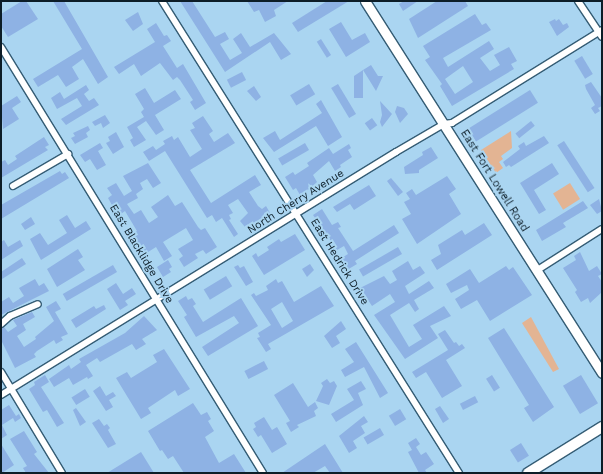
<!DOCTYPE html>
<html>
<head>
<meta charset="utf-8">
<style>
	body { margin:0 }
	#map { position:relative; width:603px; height:474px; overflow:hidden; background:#aad5f1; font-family:"Work Sans",sans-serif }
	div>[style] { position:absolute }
	.green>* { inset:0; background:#e3b493; transform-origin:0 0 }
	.building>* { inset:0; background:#8eb2e4; transform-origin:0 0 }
	.roads { filter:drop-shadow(1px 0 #355d75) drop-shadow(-1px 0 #355d75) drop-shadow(0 1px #355d75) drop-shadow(0 -1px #355d75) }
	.minor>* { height:6px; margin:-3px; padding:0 3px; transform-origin:3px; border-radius:3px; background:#fff }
	.secondary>* { height:9px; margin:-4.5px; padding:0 4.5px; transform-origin:4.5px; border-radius:4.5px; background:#fff }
	.primary>* { height:10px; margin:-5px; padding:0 5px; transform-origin:5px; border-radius:5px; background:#fff }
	span { translate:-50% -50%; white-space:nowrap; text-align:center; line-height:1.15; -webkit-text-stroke:4px #aad5f1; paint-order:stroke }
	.street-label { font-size:11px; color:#0c1d27 }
	.frame { position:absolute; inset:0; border:2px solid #0c1d27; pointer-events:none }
</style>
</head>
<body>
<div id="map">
	<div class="green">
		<div style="clip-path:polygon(511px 131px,512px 148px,501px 156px,503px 159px,499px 162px,503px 168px,496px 173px,481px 150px)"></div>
		<div style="left:570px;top:183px;width:19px;height:20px;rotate:58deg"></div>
		<div style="clip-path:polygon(531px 317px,559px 369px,553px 372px,522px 323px)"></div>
	</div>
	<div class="building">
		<div style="clip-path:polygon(22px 1px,26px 1px,38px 19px,8px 37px,1px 26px,1px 14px)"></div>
		<div style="clip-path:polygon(53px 1px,64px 1px,108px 77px,98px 84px,83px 59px,72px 67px,79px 79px,66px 87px,58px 75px,38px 87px,33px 79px,82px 49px)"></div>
		<div style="clip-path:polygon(180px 1px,192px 1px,215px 37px,225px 32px,229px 39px,220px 44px,230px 60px,242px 53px,233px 39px,241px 33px,250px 47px,274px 33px,291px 54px,281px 60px,270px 42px,225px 72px)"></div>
		<div style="clip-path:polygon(247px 1px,288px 1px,274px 10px,276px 16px,265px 22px,259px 10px,254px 12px)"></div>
		<div style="clip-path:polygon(327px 1px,349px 1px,298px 32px,292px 23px)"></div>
		<div style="clip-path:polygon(404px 1px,418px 1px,403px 11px,399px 4px)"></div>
		<div style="clip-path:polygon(437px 1px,465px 1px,468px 6px,418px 38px,409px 19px)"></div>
		<div style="clip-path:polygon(138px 12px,143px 24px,133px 31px,125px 20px)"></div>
		<div style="clip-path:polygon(evenodd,475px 14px,482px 25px,486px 23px,491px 30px,443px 58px,448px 67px,489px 41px,494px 49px,480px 58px,490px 71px,500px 65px,494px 55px,509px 47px,517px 61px,511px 64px,514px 69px,452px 106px,440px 86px,442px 84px,425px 60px,430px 57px,423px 46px,475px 14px,463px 66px,473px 82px,455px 94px,445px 79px,463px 66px)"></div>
		<div style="clip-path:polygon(555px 19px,556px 21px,559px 19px,563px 25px,567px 23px,569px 27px,557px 36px,549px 22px)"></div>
		<div style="clip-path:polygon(341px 22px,352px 40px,365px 33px,370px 42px,346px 57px,329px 29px)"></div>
		<div style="clip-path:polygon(156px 23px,164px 36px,167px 35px,171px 41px,163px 46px,177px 68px,183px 64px,206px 103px,195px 110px,190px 102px,193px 100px,180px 80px,177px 77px,173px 80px,160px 63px,141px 76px,134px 64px,119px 74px,114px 67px,155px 42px,147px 29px)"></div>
		<div style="left:321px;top:39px;width:19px;height:5px;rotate:58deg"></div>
		<div style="left:582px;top:56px;width:21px;height:9px;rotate:59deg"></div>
		<div style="clip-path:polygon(371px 65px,378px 76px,383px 76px,376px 91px,363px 70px)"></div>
		<div style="clip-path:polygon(363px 70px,363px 98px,354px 98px,354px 76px)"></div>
		<div style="left:242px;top:72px;width:9px;height:17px;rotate:63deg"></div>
		<div style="clip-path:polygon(591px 82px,602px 98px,602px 106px,598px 108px,600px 111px,595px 114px,591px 108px,595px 105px,586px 89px,585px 85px)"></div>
		<div style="left:309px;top:84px;width:12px;height:22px;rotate:59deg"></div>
		<div style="left:338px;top:84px;width:35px;height:8px;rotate:59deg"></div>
		<div style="clip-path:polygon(86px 85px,89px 90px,84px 94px,89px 101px,94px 98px,99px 105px,66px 125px,61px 119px,82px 106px,77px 98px,57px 109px,51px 98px,60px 92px,64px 99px)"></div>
		<div style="clip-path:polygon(254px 86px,261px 97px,256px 101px,247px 91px)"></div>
		<div style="clip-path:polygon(145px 88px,154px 103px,175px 90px,181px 99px,155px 115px,164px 130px,156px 135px,146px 121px,137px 127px,146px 140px,134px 147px,130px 140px,133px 138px,127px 127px,144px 117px,141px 112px,144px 109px,135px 94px)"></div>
		<div style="left:530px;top:90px;width:15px;height:73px;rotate:58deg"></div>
		<div style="clip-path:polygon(17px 96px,21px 102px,12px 108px,19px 119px,3px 129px,1px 106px)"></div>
		<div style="clip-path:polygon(321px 100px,342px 137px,328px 146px,316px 126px,274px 152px,263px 138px,275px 131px,280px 140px,322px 113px,316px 104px)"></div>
		<div style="clip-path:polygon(380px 101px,392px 114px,382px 127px,380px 122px,382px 115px)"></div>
		<div style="clip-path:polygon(397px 106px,404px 108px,408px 114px,400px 123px,395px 112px)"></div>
		<div style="clip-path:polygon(105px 115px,110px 123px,103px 128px,101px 123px,95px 126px,92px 122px)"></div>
		<div style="clip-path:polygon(203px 116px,213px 131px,209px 134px,214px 142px,228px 133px,235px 143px,190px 170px,211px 203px,255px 175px,261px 185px,249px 192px,258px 206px,262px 209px,266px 206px,273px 218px,264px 224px,261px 219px,245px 227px,240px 221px,248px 213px,238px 199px,228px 205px,233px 213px,229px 215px,231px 219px,229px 220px,238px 234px,234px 237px,222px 218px,216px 222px,212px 215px,207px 218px,165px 151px,149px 161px,143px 152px,153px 146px,156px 150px,165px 144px,163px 141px,172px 136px,174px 140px,178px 137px,190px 157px,202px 149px,190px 130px,195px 128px,192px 123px)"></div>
		<div style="left:372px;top:118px;width:9px;height:9px;rotate:54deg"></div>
		<div style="left:531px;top:121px;width:6px;height:20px;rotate:51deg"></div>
		<div style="clip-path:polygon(88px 126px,90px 130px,86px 133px,88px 137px,75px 144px,71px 138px,75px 136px,73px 133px)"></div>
		<div style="clip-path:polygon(116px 132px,124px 147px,113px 154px,106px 143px,110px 141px,108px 137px)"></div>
		<div style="clip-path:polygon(544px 136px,549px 143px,511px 167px,509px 165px,506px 167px,503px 162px,520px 149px,518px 146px,524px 142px,526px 146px)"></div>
		<div style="clip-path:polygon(44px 137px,49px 145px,45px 147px,48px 150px,1px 178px,1px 162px,5px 160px,8px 165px,17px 159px,15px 156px)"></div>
		<div style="left:564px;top:141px;width:56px;height:8px;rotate:57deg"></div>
		<div style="clip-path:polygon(100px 143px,103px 148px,98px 151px,106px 165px,97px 170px,90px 159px,85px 162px,80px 155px)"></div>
		<div style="left:305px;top:143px;width:8px;height:31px;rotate:60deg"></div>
		<div style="clip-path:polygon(349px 144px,351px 148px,348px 150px,352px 157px,340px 165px,341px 167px,335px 171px,329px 161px,313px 175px,317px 182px,308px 190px,300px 195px,296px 188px,293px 190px,285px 177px,293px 172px,295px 175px,309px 166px,307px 163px,329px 148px,333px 154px)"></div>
		<div style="clip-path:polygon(431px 147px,438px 158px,419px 170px,419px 173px,405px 174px,404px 167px,423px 155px,422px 152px)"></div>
		<div style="clip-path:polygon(148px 163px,161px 183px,153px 188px,147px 179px,140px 183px,143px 189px,136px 194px,138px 198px,127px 204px,134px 214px,141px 210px,149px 223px,158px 217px,151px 207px,168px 195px,175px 206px,182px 202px,198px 227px,201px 230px,205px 228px,217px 247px,206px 254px,203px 250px,195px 254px,198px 258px,184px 267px,179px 259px,183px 256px,178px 249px,193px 240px,186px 228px,163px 242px,172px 256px,164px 261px,156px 247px,145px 254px,132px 234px,137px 231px,125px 211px,118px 216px,108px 198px,112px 195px,107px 188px,116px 183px,124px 196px,132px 191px,123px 176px)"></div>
		<div style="clip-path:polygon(552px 163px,559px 174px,534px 190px,546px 210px,539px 214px,520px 183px)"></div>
		<div style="clip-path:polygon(60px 171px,62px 174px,65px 172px,69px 178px,1px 219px,1px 205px)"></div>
		<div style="clip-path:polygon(447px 176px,456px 189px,449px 194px,461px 214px,417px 244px,402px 219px,411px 214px,404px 202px,410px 199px,406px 193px,412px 189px,416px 195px)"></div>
		<div style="clip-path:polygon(391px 178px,403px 192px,398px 196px,387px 181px)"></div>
		<div style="clip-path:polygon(369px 185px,376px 196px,354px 210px,350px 204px,337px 212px,333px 207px)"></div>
		<div style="clip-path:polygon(599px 199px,602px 211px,597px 214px,590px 205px)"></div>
		<div style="clip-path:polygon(583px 201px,588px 208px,563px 223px,566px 227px,542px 241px,536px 230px)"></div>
		<div style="clip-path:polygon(322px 209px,332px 225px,338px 222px,341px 227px,338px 228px,353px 251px,394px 225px,399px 233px,355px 261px,357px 264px,347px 270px,340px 259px,348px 254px,344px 246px,337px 250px,313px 215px)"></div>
		<div style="clip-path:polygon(67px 215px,75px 228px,86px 221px,91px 229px,41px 260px,30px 239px,40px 233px,48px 245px,67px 233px,59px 220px)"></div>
		<div style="clip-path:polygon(31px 217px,35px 224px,25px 230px,21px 224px)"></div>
		<div style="clip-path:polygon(484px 223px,492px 235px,437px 270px,431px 260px,441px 254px,438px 245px,462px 230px,465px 235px)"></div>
		<div style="clip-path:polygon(295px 234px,305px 250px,264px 275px,252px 256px,256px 253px,258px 257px,269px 250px,267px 247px,279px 239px,281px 242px)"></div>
		<div style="clip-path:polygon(4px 240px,8px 247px,20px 240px,23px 246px,1px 260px,1px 242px)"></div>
		<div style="left:398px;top:247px;width:8px;height:45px;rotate:60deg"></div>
		<div style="clip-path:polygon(78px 249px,83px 257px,78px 260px,85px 270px,57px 287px,47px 269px)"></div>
		<div style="clip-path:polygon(580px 252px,589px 271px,597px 266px,602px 274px,598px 276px,602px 282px,602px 292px,590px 303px,588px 298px,581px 302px,575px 292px,577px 290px,563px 268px,576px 260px,574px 256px)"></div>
		<div style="clip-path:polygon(22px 258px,26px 264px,2px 279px,1px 272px)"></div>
		<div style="clip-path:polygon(168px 260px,172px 267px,169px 269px,171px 272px,163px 277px,157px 267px)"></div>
		<div style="clip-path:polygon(408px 261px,413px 270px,420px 266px,425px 273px,405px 286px,409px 294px,429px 281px,434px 288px,414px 300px,419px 309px,415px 312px,409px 303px,390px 315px,409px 347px,422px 339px,413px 325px,444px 306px,451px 316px,430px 326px,438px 338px,405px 359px,374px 315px,395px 302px,390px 294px,372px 306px,360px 288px,384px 276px,390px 284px,397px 280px,392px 271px)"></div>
		<div style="clip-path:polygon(310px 264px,314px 270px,307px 277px,302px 269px)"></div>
		<div style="left:113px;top:265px;width:8px;height:58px;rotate:60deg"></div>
		<div style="clip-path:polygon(238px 265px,240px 268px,244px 266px,253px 282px,246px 286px,234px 267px)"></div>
		<div style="clip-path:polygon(506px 266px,509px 270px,513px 267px,532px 295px,490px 321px,477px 300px,461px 309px,455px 299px,469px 290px,467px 285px,451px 293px,446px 284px,470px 269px,479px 283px)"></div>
		<div style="left:226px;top:276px;width:12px;height:26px;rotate:59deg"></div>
		<div style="clip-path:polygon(35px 279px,39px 286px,44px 283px,49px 291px,1px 315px,1px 302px,9px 297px,13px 303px,24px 296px,19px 288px)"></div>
		<div style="clip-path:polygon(evenodd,276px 279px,278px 283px,282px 281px,294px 302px,321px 286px,334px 306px,268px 344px,271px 349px,266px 352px,257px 338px,260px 337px,258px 333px,271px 325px,251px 295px,254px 293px,256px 296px,268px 290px,266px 286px,276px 279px,282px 302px,293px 321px,282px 328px,271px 309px,282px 302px)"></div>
		<div style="clip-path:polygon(116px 283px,123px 294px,132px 288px,136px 294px,125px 301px,128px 305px,120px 310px,107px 289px)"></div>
		<div style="clip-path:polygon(186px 296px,188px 300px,192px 298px,196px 304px,193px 306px,203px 322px,241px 298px,258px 326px,208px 356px,202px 347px,239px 323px,234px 316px,196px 337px,184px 317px,187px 315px,178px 301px)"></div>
		<div style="clip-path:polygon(56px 301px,61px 309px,55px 312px,68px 334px,61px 337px,63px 340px,56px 344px,54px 340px,37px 351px,34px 354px,36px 357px,15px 368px,1px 340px,1px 329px,4px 327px,8px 332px,17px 326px,13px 320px,32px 312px,35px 317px,23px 324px,26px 330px,17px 336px,24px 347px,36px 339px,35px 337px,54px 321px,46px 307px)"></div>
		<div style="clip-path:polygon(104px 305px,106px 309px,76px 328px,71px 320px,94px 306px,96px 309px)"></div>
		<div style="clip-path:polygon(144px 316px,157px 330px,142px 339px,146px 344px,136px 350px,132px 344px,100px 362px,97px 358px,86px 365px,93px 376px,88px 379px,87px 377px,73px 385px,69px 378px,54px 387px,49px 379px,69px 365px,71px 369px,81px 362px,79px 359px,125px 333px)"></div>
		<div style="clip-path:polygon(341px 321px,346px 329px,336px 336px,340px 343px,332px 348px,324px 336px)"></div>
		<div style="clip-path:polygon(504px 328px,554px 407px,533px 422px,524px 408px,529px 405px,488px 338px)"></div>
		<div style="clip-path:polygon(445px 330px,454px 343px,456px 342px,459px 346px,462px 344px,465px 348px,446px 360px,462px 386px,442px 398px,426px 372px,416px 378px,412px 372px,448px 350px,438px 334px)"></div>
		<div style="clip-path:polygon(356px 342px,388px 393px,380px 398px,364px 367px,345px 377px,341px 370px,354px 362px,345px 349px)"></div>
		<div style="clip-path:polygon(164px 349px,190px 389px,178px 396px,175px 390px,148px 408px,151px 413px,141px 419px,116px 378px,127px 372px,131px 378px,157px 362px,153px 355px)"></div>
		<div style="left:264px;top:361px;width:9px;height:22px;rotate:63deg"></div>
		<div style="clip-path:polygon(45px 375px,49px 382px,41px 387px,64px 423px,57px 427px,47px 410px,43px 412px,29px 389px,35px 385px,34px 382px)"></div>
		<div style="left:492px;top:375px;width:15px;height:7px;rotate:58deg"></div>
		<div style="left:581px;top:375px;width:33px;height:21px;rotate:59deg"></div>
		<div style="clip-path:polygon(327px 379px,330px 383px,334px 381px,337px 386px,329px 405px,316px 401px,323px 386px,321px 383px)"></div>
		<div style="clip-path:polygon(361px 381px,366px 389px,358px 393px,363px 405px,336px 422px,331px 414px,354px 400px,347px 389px)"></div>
		<div style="clip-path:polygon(293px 383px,308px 407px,315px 402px,318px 408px,314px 411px,316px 416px,297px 425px,299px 427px,291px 432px,286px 423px,290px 421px,274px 395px)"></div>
		<div style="clip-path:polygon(100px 386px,106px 396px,113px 392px,116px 396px,109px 400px,113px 407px,106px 411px,93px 391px)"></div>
		<div style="left:85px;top:389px;width:9px;height:16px;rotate:58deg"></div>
		<div style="left:475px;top:396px;width:7px;height:17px;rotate:63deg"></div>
		<div style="clip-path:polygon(193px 403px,201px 415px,207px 412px,211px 419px,208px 421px,214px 431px,205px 437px,219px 463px,234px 454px,246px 473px,184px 473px,173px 456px,168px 459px,162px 450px,160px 451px,148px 431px)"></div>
		<div style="clip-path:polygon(9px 405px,16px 416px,19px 414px,21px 418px,15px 422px,13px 418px,2px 425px,7px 435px,1px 439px,1px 410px)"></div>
		<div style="clip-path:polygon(440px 406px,449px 419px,443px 423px,435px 409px)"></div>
		<div style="clip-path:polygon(76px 408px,86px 422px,80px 426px,73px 410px)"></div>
		<div style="left:400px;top:409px;width:12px;height:13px;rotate:59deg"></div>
		<div style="clip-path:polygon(364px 416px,368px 422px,361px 426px,365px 433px,353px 441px,357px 448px,349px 453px,339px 436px)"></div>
		<div style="clip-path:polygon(264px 417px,272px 430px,277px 427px,287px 444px,272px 453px,261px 435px,258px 437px,253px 429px,256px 427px,254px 423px)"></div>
		<div style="clip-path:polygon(99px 419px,104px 426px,107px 424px,110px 428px,108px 430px,116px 444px,108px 448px,92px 423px)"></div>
		<div style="left:380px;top:428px;width:8px;height:19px;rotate:60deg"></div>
		<div style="clip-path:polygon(24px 431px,37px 452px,34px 454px,49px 473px,26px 473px,23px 468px,27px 466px,10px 439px)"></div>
		<div style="clip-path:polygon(416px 438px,420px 444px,416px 447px,421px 455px,426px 452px,434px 464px,425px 470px,427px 473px,419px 473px,408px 452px,412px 450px,408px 443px)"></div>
		<div style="left:521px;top:443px;width:15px;height:13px;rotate:58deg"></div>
		<div style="clip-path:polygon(1px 444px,14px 465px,2px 473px,1px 473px)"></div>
		<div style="clip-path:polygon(325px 444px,343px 473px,330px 473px,325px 466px,313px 473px,282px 473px)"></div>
		<div style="clip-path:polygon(141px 452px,154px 473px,107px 473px,128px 460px)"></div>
	</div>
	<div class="roads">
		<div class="minor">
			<div style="left:162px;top:1px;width:558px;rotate:57.82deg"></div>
			<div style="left:578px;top:1px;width:43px;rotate:56.3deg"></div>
			<div style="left:1px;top:47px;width:500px;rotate:58.41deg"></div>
			<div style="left:13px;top:186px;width:64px;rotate:-30.2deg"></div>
			<div style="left:536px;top:271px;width:78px;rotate:-32.5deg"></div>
			<div style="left:1px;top:324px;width:12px;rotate:-42deg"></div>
			<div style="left:10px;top:316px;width:30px;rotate:-23deg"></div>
			<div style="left:1px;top:372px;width:118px;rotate:58.9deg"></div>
			<div style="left:1px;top:395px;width:464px;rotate:-31.6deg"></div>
			<div style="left:396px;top:152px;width:56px;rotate:-30.3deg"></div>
			<div style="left:444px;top:124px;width:8px;rotate:-7deg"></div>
			<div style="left:452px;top:123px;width:176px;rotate:-31.8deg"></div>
		</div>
		<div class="secondary">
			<div style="left:365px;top:1px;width:441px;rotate:57.5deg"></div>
		</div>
		<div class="primary">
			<div style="left:528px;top:473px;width:87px;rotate:-31.9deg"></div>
		</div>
	</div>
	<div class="street-label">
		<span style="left:494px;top:181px;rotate:58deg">East Fort Lowell Road</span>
		<span style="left:296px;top:202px;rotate:-32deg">North Cherry Avenue</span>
		<span style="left:141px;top:254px;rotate:59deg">East Blacklidge Drive</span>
		<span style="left:339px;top:262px;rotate:58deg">East Hedrick Drive</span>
	</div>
	<div class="frame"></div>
</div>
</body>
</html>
